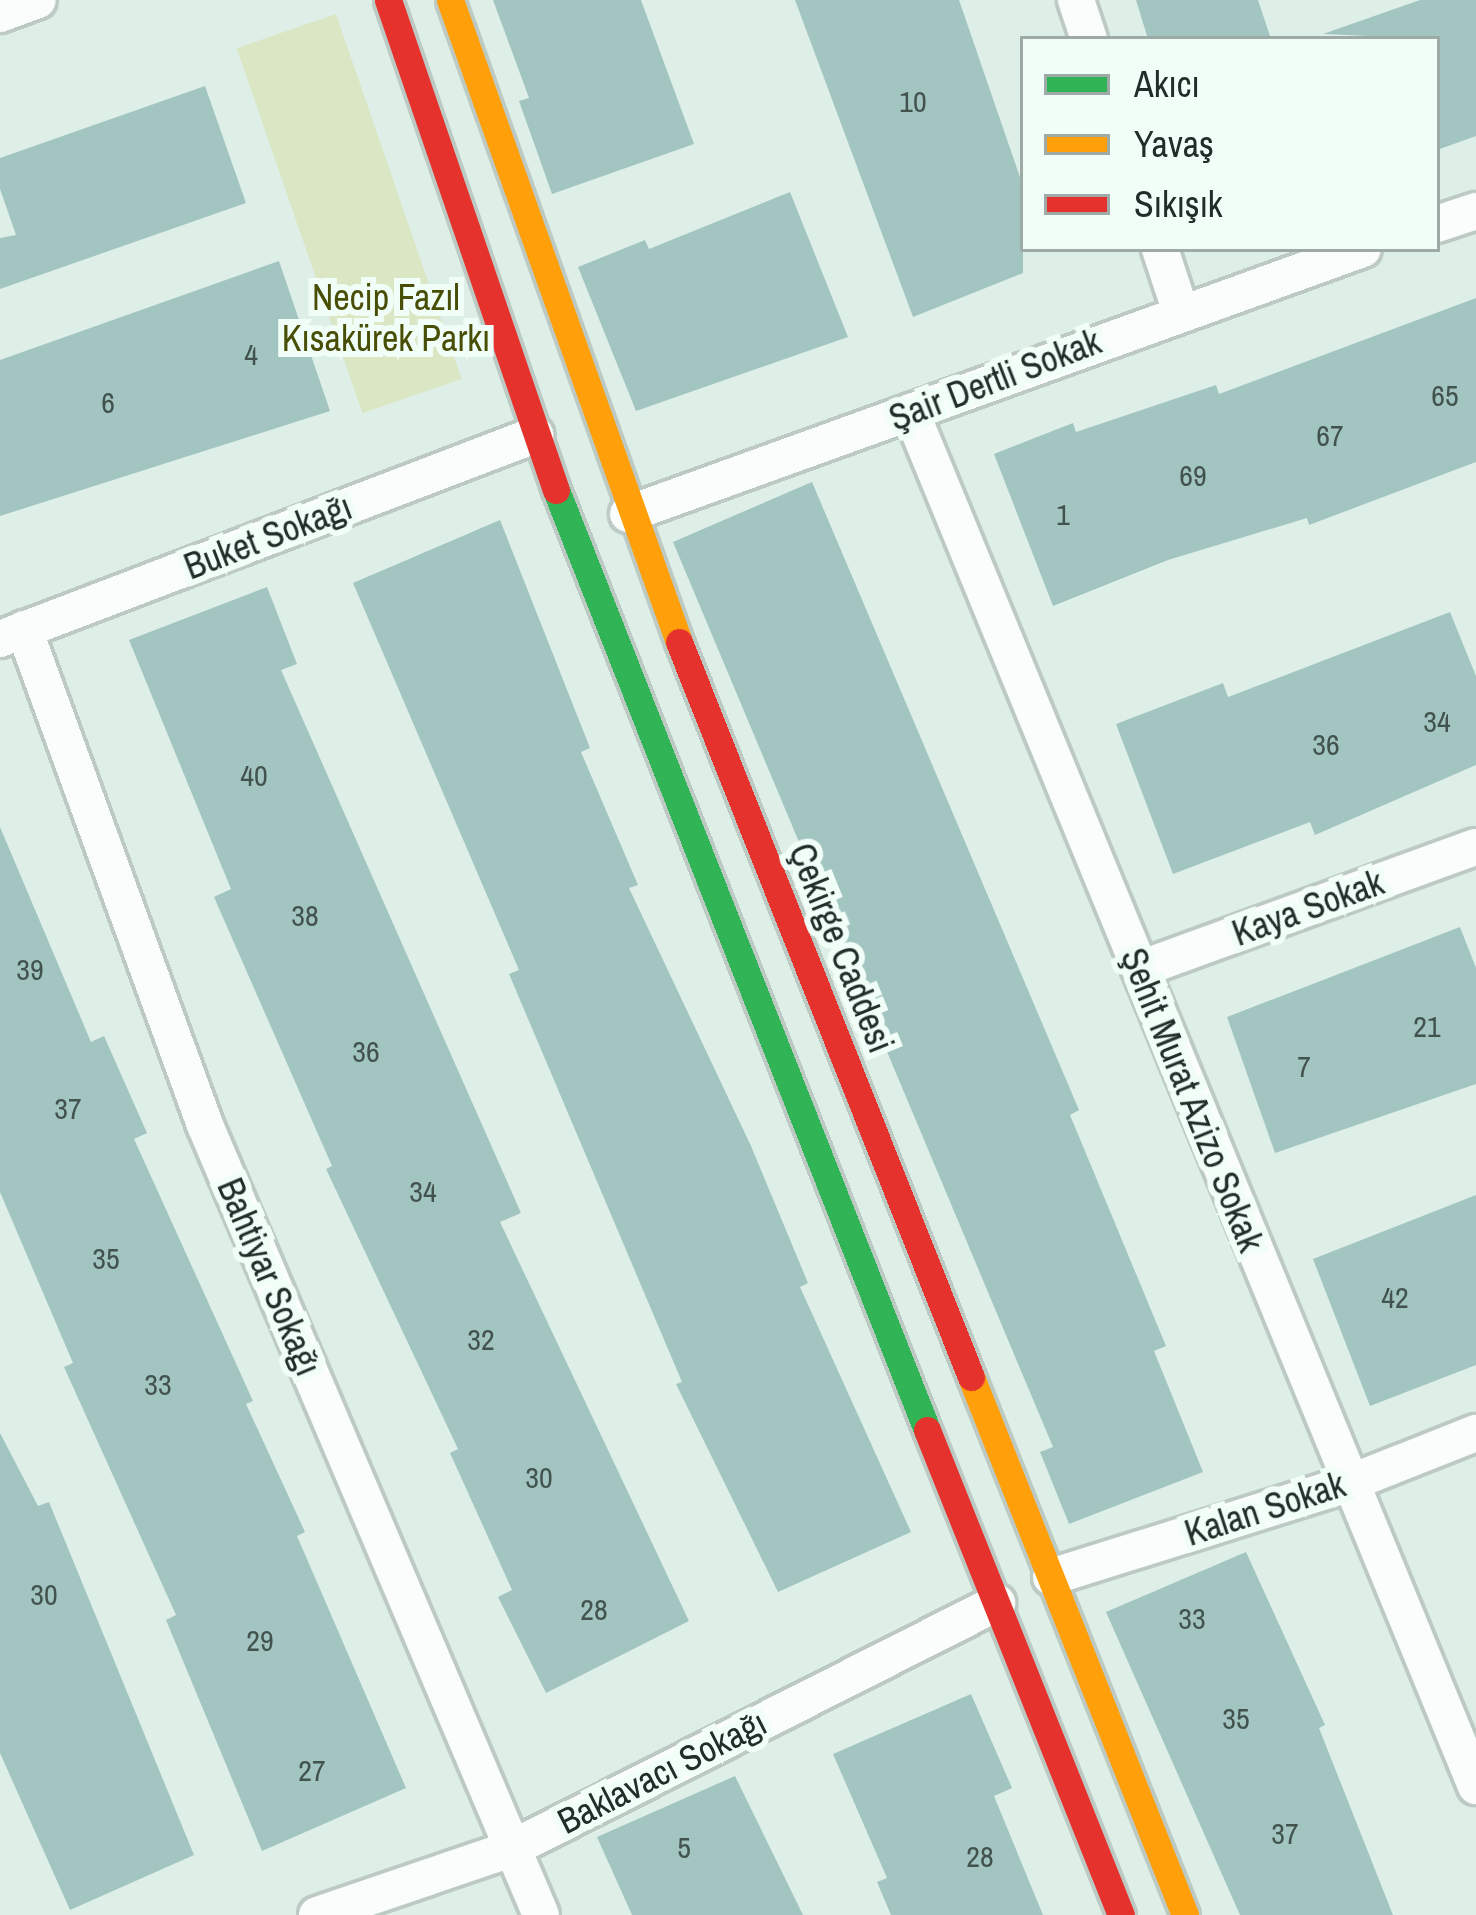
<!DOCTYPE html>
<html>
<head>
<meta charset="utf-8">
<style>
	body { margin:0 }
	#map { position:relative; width:1476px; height:1915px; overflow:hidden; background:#ddefe7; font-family:"Archivo Narrow",sans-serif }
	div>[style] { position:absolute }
	.green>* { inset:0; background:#dbe6c5; transform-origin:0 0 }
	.building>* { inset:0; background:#a3c5c1 }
	.roads { filter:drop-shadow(3px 0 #bdcac4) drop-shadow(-3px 0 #bdcac4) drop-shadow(0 3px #bdcac4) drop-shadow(0 -3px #bdcac4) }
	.street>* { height:36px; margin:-18px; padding:0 18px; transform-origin:18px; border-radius:18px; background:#fafdfb }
	.fast>* { height:27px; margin:-13.5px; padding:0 13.5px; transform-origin:13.5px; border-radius:13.5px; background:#30b455 }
	.slow>* { height:27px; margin:-13.5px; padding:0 13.5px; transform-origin:13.5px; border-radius:13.5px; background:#ff9f0a }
	.jam>* { height:27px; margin:-13.5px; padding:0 13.5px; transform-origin:13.5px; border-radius:13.5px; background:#e5322d }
	span { translate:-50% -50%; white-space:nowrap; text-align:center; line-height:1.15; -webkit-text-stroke:12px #f1fef8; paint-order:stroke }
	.number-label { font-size:30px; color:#42534e }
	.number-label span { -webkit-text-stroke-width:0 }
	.park-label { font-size:36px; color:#494e07 }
	.street-label { font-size:36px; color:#212d28 }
	.legend { position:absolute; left:1020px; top:36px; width:420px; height:216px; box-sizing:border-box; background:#f1fef8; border:3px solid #9eaaa5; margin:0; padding:15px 21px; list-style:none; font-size:36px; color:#212d28 }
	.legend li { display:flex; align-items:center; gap:24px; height:60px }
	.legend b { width:60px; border:3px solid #9eaaa5 }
</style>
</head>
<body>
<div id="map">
	<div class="green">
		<div style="left:336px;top:14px;width:386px;height:105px;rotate:71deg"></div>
	</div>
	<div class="building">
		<div style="clip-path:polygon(493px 0,641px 0,694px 144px,552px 194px,519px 101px,529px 98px)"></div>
		<div style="clip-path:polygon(795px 0,959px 0,1023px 186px,1023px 273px,913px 317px)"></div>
		<div style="clip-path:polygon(1136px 0,1258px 0,1271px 39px,1148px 39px)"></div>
		<div style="clip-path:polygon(1420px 0,1476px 0,1476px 136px,1437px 150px,1437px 39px,1323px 34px)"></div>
		<div style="clip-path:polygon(205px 86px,246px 203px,0 289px,0 238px,16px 235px,0 189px,0 158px)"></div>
		<div style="clip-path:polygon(790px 192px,848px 337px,636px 411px,578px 267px,645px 240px,649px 249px)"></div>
		<div style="clip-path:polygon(279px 261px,330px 411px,0 516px,0 360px)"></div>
		<div style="clip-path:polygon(1476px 298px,1476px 462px,1309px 525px,1307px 518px,1168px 560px,1053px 606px,994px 454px,1073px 423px,1076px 432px,1216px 385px,1219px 394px)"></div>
		<div style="clip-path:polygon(812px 482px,1079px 1110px,1070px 1115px,1166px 1346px,1154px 1351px,1203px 1472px,1069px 1524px,1040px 1452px,1053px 1447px,673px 542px)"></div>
		<div style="clip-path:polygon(500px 520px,590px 748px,581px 752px,638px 885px,629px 888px,751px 1146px,808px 1283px,800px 1287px,911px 1532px,778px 1592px,676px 1384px,682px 1382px,509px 974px,519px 970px,353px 583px)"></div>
		<div style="clip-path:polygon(267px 587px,297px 664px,281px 670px,521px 1213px,500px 1222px,689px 1621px,546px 1693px,498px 1597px,512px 1590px,450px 1453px,458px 1449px,326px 1169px,332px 1166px,214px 897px,231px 889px,129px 640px)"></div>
		<div style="clip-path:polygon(1450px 612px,1476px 676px,1476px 765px,1315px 835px,1310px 822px,1173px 874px,1116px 724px,1223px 683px,1228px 697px)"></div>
		<div style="clip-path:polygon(0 827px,91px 1042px,104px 1036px,147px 1133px,134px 1139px,253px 1401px,246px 1404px,305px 1532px,297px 1536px,406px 1788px,262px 1851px,166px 1620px,176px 1615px,64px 1367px,73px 1363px,0 1192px)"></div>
		<div style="clip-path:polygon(1460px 927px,1476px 968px,1476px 1084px,1275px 1153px,1227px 1017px)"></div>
		<div style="clip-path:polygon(1476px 1195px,1476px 1365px,1370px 1406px,1313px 1259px)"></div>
		<div style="clip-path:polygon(0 1433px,38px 1506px,49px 1502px,194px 1855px,70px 1910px,0 1753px)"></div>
		<div style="clip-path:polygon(1246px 1552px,1325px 1725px,1319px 1728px,1393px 1915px,1240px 1915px,1106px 1612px)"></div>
		<div style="clip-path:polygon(971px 1694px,1012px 1788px,994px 1796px,1043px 1915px,891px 1915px,877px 1882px,887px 1878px,833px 1754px)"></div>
		<div style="clip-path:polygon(735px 1776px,803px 1915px,632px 1915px,597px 1837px)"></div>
	</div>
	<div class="roads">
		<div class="street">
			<div style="left:1076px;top:0;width:41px;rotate:71.6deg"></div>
			<div style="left:0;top:14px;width:40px;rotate:-20.2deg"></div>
			<div style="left:1437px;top:224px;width:41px;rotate:-18.4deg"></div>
			<div style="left:1160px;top:249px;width:64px;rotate:71.8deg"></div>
			<div style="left:911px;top:412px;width:1486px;rotate:67.65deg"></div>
			<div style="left:628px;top:514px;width:781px;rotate:-19.83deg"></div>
			<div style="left:24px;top:629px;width:528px;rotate:69.95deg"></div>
			<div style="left:205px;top:1125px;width:858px;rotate:66.96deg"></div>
			<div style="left:0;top:639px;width:573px;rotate:-20.87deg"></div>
			<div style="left:1140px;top:969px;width:357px;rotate:-20deg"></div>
			<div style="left:1051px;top:1577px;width:310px;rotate:-17.4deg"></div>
			<div style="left:1347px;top:1484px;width:139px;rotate:-21.6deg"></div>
			<div style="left:317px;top:1915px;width:205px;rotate:-18.8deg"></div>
			<div style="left:511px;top:1849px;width:545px;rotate:-26.85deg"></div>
		</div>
		<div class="fast">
			<div style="left:556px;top:490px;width:1011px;rotate:68.46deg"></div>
		</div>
		<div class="slow">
			<div style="left:450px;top:0;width:682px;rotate:70.37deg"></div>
			<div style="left:971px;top:1377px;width:579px;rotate:68.31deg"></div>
		</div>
		<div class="jam">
			<div style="left:388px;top:0;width:518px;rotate:71.08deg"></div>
			<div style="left:679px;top:642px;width:791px;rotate:68.33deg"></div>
			<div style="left:927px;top:1430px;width:522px;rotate:68.2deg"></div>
		</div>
	</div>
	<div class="number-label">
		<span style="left:913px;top:101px">10</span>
		<span style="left:251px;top:354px">4</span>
		<span style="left:1445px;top:395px">65</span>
		<span style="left:108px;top:402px">6</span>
		<span style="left:1330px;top:435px">67</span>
		<span style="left:1193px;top:475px">69</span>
		<span style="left:1063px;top:514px">1</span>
		<span style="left:1437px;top:721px">34</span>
		<span style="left:1326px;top:744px">36</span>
		<span style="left:254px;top:775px">40</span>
		<span style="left:305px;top:915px">38</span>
		<span style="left:30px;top:969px">39</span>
		<span style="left:1427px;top:1026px">21</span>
		<span style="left:366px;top:1051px">36</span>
		<span style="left:1304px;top:1066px">7</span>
		<span style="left:68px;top:1108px">37</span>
		<span style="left:423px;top:1191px">34</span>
		<span style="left:106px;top:1258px">35</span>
		<span style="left:1395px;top:1297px">42</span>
		<span style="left:481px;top:1339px">32</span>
		<span style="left:158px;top:1384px">33</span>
		<span style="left:539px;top:1477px">30</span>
		<span style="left:44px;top:1594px">30</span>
		<span style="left:594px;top:1609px">28</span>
		<span style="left:1192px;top:1618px">33</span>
		<span style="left:260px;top:1640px">29</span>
		<span style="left:1236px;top:1718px">35</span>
		<span style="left:312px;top:1770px">27</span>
		<span style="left:1285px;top:1833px">37</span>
		<span style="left:684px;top:1847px">5</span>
		<span style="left:980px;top:1856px">28</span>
	</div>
	<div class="park-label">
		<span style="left:386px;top:318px">Necip Fazıl<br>Kısakürek Parkı</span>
	</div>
	<div class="street-label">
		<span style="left:995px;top:380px;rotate:-21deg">Şair Dertli Sokak</span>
		<span style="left:268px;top:537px;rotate:-21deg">Buket Sokağı</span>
		<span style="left:1308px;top:908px;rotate:-20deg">Kaya Sokak</span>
		<span style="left:841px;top:948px;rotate:68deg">Çekirge Caddesi</span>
		<span style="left:1192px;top:1100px;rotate:68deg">Şehit Murat Azizo Sokak</span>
		<span style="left:269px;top:1277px;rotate:67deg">Bahtiyar Sokağı</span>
		<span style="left:1265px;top:1509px;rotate:-18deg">Kalan Sokak</span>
		<span style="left:662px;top:1772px;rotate:-27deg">Baklavacı Sokağı</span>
	</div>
	<ul class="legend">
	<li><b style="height:15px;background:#30b455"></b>Akıcı</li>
	<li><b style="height:15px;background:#ff9f0a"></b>Yavaş</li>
	<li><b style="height:15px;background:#e5322d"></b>Sıkışık</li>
	</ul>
</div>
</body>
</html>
